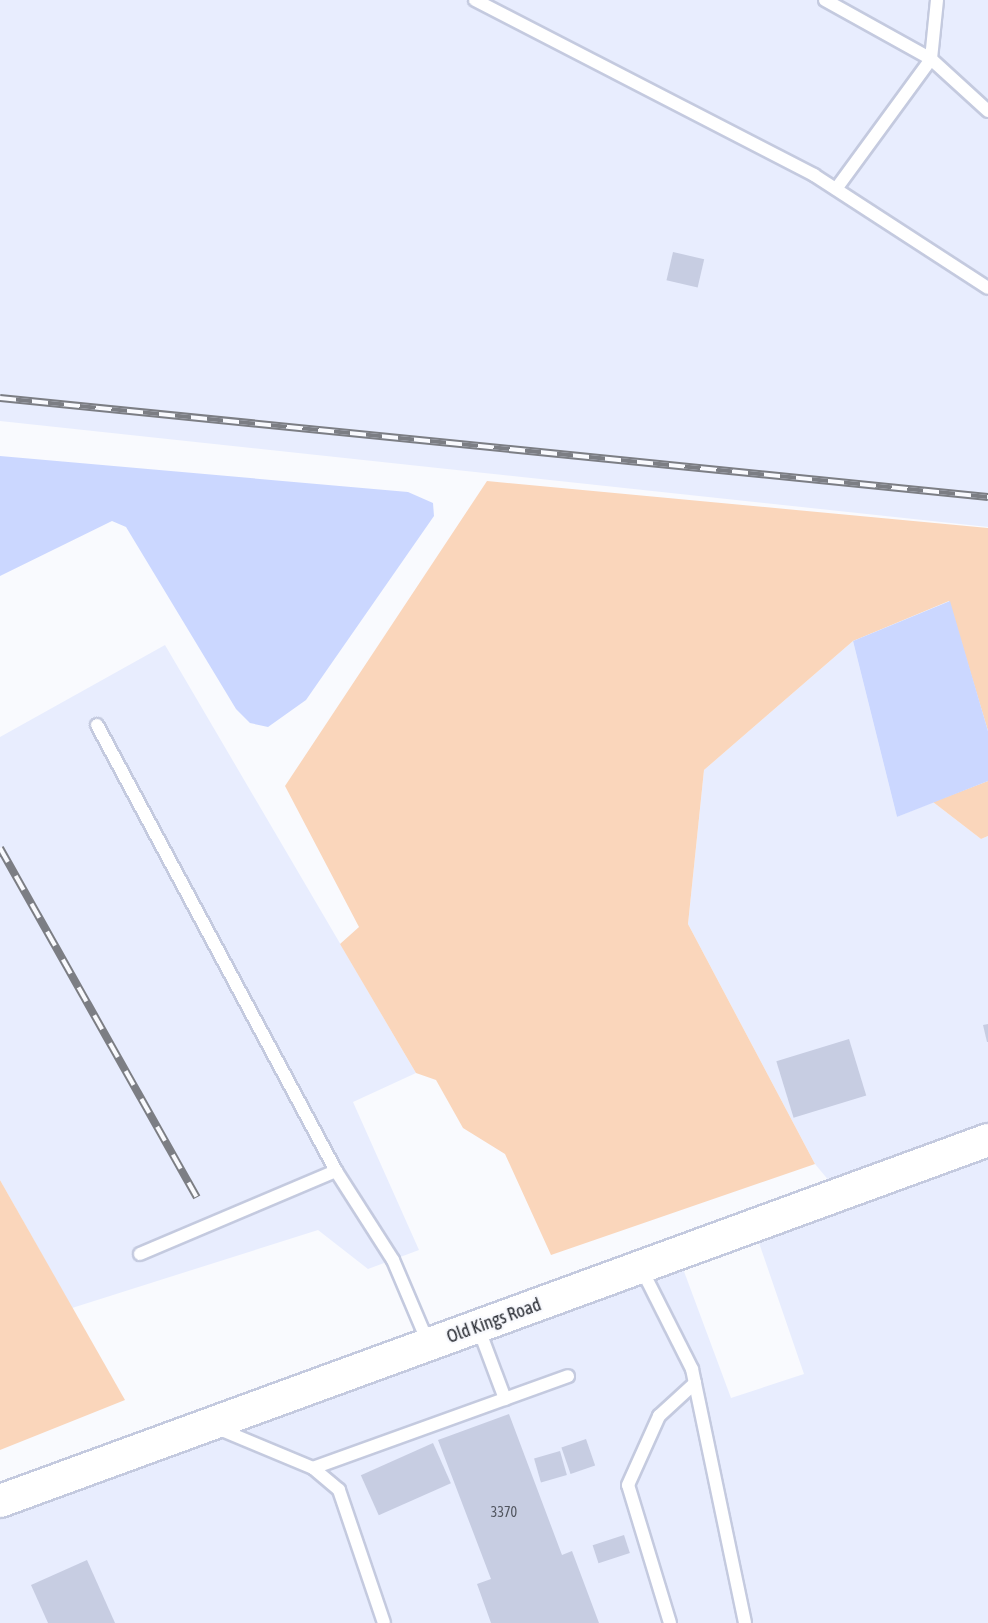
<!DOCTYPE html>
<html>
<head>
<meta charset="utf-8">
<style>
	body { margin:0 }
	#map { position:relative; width:988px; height:1623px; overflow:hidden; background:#f9fafe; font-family:"Asap Condensed",sans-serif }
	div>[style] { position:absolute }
	.built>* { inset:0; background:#e8edfe }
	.green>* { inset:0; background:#fad6bb }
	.water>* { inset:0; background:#cbd7ff }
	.building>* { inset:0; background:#c7cde2; transform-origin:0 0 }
	.roads { filter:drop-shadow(2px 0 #c4cadf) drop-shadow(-2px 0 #c4cadf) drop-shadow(0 2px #c4cadf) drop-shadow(0 -2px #c4cadf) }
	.service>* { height:12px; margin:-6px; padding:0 6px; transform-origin:6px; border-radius:6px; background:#fff }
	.tertiary>* { height:32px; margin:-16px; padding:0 16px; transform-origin:16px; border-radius:16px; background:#fff }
	.rail>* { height:8px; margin-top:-4px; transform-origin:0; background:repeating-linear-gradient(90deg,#f9fafe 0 16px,#7c7e84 0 32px); box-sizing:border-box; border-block:2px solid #7c7e84 }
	span { translate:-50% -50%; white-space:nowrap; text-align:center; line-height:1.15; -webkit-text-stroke:5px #f9fafe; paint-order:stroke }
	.number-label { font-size:14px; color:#50545e }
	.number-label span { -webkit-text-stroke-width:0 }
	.street-label { font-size:18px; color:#282b32 }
</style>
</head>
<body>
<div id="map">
	<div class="built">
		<div style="clip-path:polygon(0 0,988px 0,988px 527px,0 421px)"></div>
		<div style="clip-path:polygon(853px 641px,897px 817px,933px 802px,981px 839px,988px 836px,988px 1123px,830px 1182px,815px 1164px,688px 924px,704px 770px)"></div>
		<div style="clip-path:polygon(165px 645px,416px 1073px,353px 1102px,419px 1250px,368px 1269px,318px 1230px,72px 1308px,0 1180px,0 737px)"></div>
		<div style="clip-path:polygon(988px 1154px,988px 1623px,0 1623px,0 1514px,682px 1266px,731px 1398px,804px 1374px,757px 1237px)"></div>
	</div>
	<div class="green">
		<div style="clip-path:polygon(487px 481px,988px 528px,988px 731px,949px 601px,853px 641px,704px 770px,688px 924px,815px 1164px,551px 1255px,505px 1154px,463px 1128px,436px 1080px,416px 1073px,340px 944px,359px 927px,285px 786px)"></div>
		<div style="clip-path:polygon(988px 781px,988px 836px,981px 839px,933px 802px)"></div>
		<div style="clip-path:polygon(0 1180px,125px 1400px,0 1450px)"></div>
	</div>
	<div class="water">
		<div style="clip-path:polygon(0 456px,408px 492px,433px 503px,434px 516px,306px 700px,268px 727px,250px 723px,236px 709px,126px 527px,112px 521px,0 576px)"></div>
		<div style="clip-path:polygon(950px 601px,988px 731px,988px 781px,897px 817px,853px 641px)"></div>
	</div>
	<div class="building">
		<div style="left:673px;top:252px;width:32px;height:29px;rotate:13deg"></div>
		<div style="clip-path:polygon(988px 1024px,988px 1042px,987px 1042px,983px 1025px)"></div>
		<div style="left:849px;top:1039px;width:59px;height:76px;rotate:73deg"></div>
		<div style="clip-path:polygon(509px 1414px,562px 1555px,572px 1551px,599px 1623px,491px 1623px,477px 1584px,491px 1579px,438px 1440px)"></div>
		<div style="left:586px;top:1439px;width:28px;height:26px;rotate:71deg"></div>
		<div style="left:433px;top:1443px;width:44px;height:79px;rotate:66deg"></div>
		<div style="left:560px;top:1451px;width:25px;height:27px;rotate:74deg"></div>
		<div style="left:624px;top:1535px;width:19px;height:33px;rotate:72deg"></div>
		<div style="clip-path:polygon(87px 1560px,115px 1623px,48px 1623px,31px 1585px)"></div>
	</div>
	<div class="roads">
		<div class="service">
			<div style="left:475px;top:0;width:382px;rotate:27.3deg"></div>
			<div style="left:814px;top:175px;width:207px;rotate:33deg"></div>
			<div style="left:825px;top:0;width:121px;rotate:29.1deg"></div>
			<div style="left:931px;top:59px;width:77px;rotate:42.4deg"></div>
			<div style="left:836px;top:189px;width:161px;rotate:-53.8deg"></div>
			<div style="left:931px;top:59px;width:59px;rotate:-84.2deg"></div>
			<div style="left:97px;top:725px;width:506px;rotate:61.81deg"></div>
			<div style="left:336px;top:1171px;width:106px;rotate:57.4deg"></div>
			<div style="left:393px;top:1260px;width:92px;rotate:67deg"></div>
			<div style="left:140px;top:1254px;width:213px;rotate:-23deg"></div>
			<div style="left:641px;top:1268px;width:113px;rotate:63.2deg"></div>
			<div style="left:692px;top:1369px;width:259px;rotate:78.2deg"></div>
			<div style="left:478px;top:1327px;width:77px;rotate:69.4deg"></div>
			<div style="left:217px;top:1428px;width:104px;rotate:22.6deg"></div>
			<div style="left:313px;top:1468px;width:34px;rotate:40deg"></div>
			<div style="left:339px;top:1490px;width:140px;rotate:71.3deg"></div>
			<div style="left:313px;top:1468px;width:271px;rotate:-19.8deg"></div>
			<div style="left:670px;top:1623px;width:144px;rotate:-106.9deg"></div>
			<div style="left:628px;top:1485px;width:76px;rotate:-65.8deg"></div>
			<div style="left:659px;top:1416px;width:49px;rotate:-42.5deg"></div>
		</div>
		<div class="tertiary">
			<div style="left:0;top:1501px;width:1052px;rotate:-20.07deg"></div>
		</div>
	</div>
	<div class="rail">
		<div style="left:0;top:398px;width:993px;rotate:5.72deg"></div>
		<div style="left:0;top:848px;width:401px;rotate:60.6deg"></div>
	</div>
	<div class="number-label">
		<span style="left:504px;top:1512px">3370</span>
	</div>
	<div class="street-label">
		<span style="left:494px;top:1321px;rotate:-20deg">Old Kings Road</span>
	</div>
</div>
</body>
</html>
